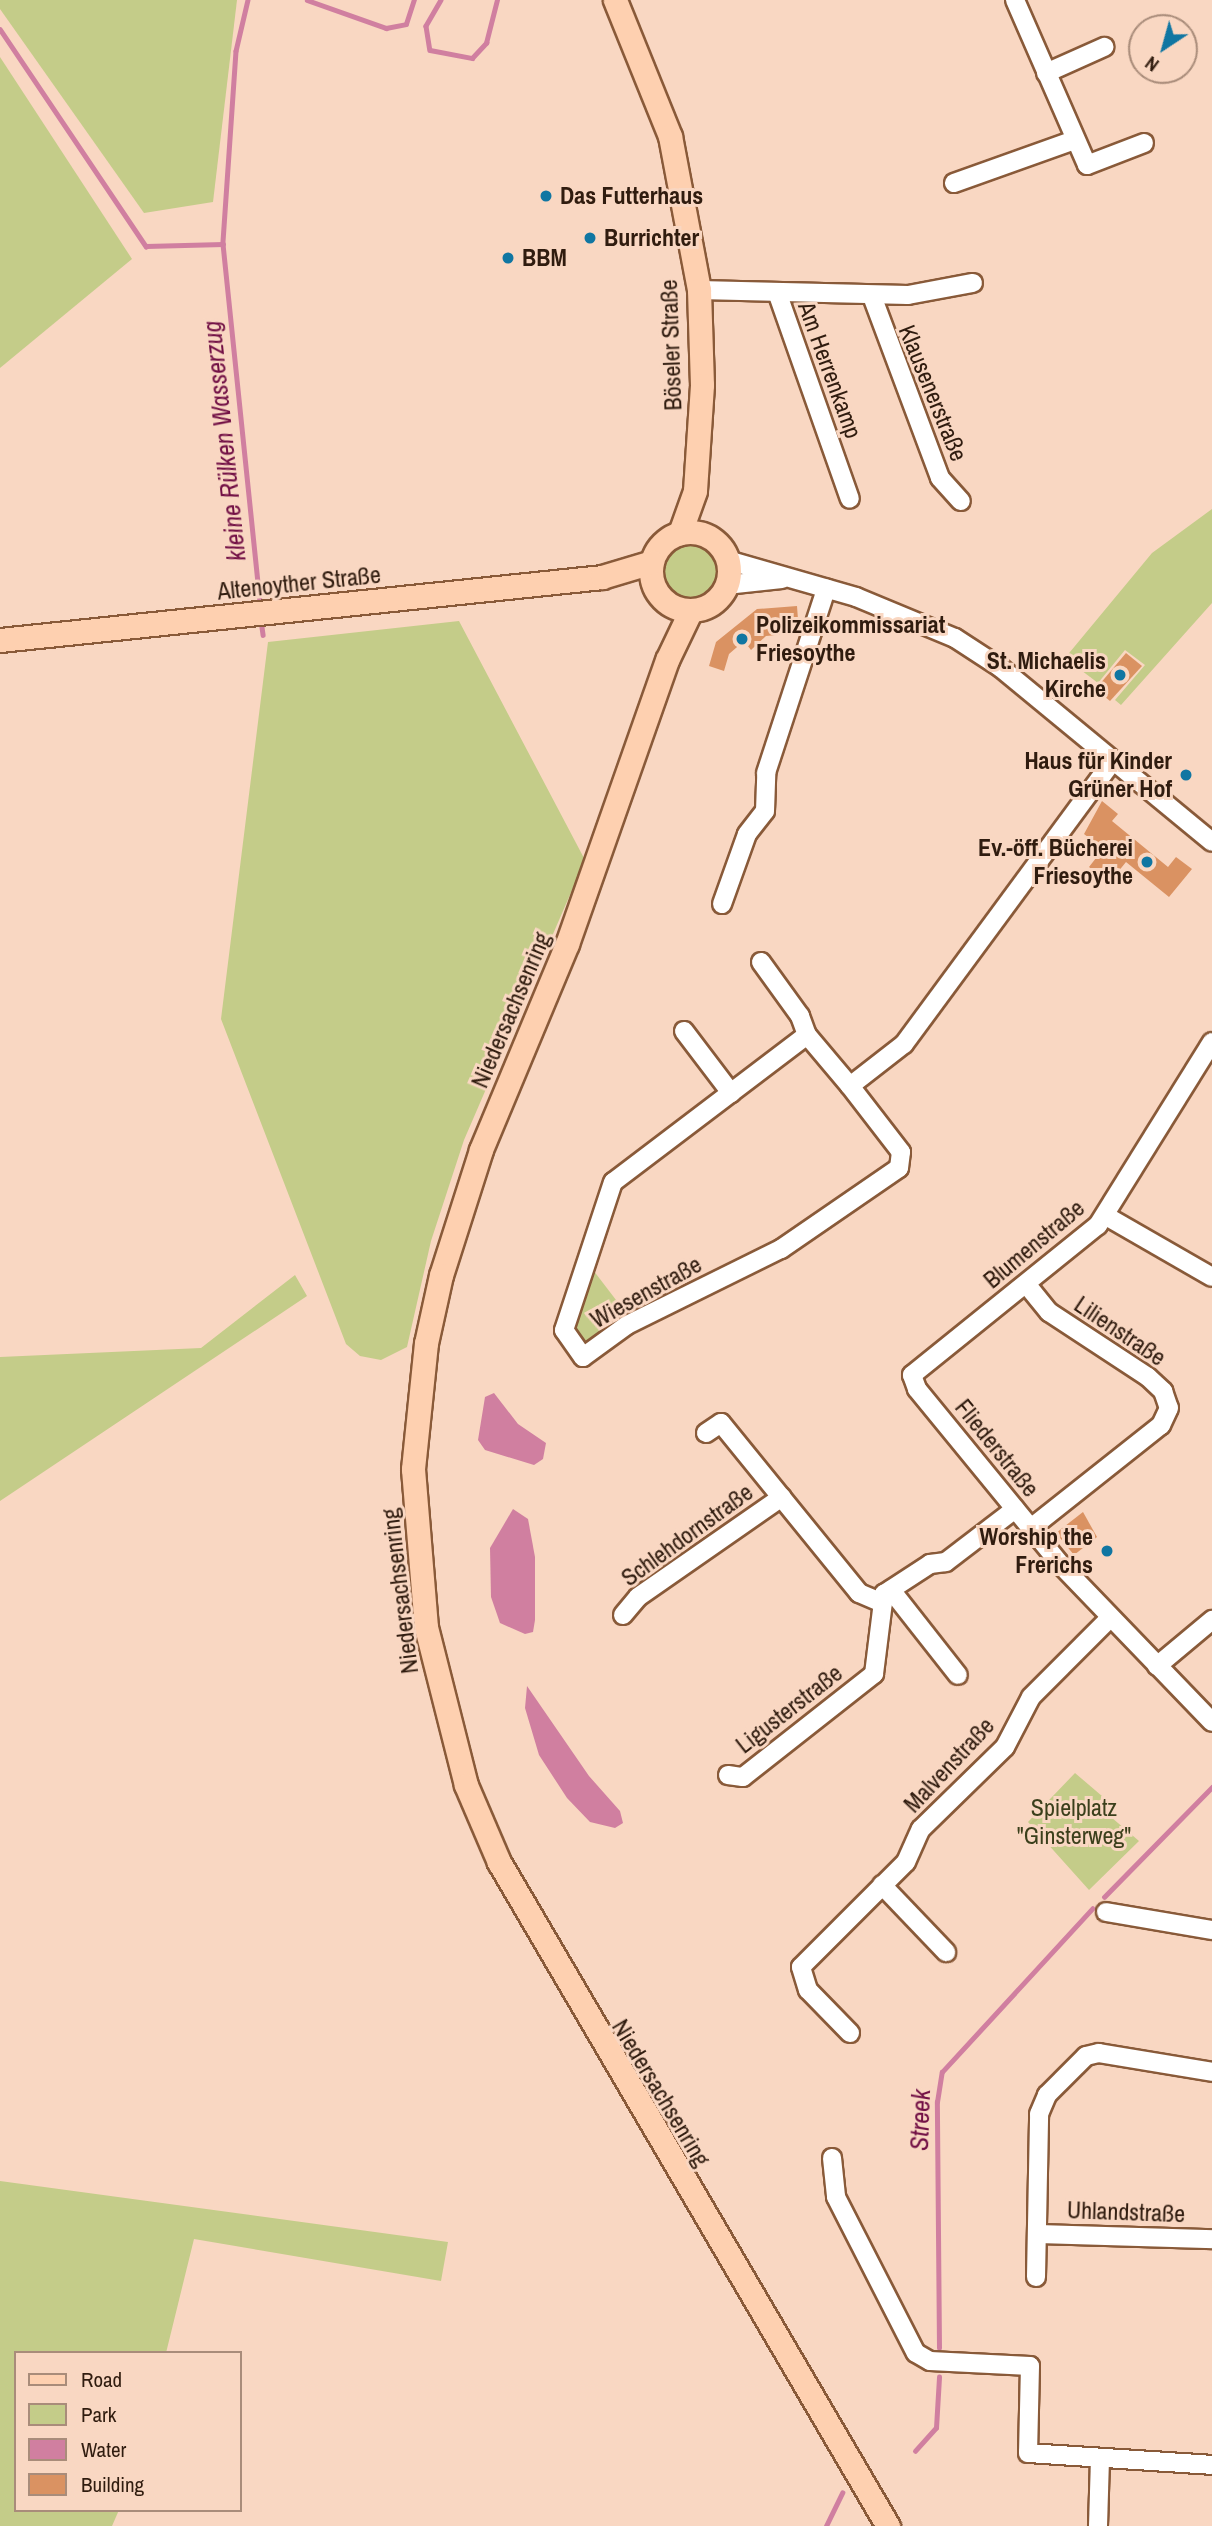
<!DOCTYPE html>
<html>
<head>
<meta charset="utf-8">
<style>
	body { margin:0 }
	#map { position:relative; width:1212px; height:2526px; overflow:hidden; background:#f9d7c2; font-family:"Archivo Narrow",sans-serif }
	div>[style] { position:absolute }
	.green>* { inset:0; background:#c4cc89 }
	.round { border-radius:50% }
	.water>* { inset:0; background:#d07fa0 }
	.stream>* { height:4.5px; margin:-2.25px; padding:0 2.25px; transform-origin:2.25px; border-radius:2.25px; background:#d07fa0 }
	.building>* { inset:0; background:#da9262 }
	.roads { filter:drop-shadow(2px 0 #895a39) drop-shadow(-2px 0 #895a39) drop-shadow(0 2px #895a39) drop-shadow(0 -2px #895a39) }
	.minor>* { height:18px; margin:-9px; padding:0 9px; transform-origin:9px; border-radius:9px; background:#fff }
	.major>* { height:23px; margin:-11.5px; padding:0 11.5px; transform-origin:11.5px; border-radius:11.5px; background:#fed0b0 }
	.major>.ring { margin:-11.5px; padding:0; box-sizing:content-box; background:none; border:23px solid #fed0b0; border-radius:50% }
	.dots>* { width:19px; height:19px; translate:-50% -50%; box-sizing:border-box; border:4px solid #f9d7c2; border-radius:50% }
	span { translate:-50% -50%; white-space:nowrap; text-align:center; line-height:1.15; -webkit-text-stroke:6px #f9d7c2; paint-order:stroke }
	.poi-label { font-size:24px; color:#301c0f; font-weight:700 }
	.left { translate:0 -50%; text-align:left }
	.right { translate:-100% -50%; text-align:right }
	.street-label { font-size:24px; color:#301c0f }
	.park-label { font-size:24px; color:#3b3f1b }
	.water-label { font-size:26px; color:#721045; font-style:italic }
	.legend { position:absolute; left:14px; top:2351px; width:228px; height:161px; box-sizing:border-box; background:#f9d7c2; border:2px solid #a98c7a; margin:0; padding:9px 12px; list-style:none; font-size:21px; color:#301c0f }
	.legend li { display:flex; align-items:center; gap:14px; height:35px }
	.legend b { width:35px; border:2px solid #a98c7a }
	.north { position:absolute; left:1128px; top:14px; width:70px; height:70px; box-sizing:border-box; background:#f9d7c2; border:2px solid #a98c7a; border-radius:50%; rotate:216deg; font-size:19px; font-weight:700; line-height:28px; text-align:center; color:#301c0f }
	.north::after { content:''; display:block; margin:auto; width:24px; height:32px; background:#1076a2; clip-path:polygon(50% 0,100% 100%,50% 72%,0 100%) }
</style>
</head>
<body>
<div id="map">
	<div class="green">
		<div style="clip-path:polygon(0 0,237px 0,213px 202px,144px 213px,0 9px)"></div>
		<div style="clip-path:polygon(0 57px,132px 259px,0 368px)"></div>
		<div style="clip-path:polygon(1212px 509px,1212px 603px,1121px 705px,1115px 700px,1145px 665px,1125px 650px,1098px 683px,1065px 658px,1152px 553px)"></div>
		<div class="round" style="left:664px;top:544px;width:54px;height:54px"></div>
		<div style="clip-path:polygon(459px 621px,585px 860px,464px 1140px,431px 1241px,407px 1347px,381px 1360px,360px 1356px,346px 1344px,221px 1019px,268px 642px)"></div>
		<div style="clip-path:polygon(590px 1266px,626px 1313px,588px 1343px,574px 1334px,573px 1322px)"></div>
		<div style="clip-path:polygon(295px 1275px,307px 1296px,0 1501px,0 1357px,201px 1348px)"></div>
		<div style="clip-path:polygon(1075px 1773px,1109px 1802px,1104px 1811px,1139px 1841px,1089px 1890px,1028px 1822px)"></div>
		<div style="clip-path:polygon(0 2181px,448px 2242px,441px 2281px,194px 2239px,166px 2353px,16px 2353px,16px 2510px,119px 2510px,112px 2526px,0 2526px)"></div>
	</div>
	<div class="water">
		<div style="clip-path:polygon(494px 1393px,518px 1424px,546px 1443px,543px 1459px,534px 1465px,485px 1450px,478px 1440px,485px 1397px)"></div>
		<div style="clip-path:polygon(513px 1509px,528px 1519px,535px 1557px,535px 1620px,533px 1632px,525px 1634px,500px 1623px,491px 1597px,490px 1548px)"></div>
		<div style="clip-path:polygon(527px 1686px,589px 1776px,620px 1811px,623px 1823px,615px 1828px,590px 1822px,567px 1798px,539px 1755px,525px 1708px)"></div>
	</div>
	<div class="stream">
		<div style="left:248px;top:0;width:52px;rotate:103.2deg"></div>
		<div style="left:236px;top:51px;width:193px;rotate:93.9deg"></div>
		<div style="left:223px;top:244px;width:363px;rotate:84.1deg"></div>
		<div style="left:307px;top:0;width:84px;rotate:19.5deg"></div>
		<div style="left:386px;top:28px;width:20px;rotate:-11deg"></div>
		<div style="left:406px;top:24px;width:25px;rotate:-72deg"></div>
		<div style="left:441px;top:0;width:30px;rotate:120deg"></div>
		<div style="left:426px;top:26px;width:24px;rotate:81deg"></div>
		<div style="left:430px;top:50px;width:43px;rotate:10.8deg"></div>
		<div style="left:472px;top:58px;width:21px;rotate:-47deg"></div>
		<div style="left:486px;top:43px;width:44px;rotate:-75.7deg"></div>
		<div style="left:0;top:29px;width:262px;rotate:56.1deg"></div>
		<div style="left:146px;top:246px;width:77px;rotate:-1.5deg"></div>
		<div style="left:261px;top:620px;width:15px;rotate:82deg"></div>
		<div style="left:1104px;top:1897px;width:154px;rotate:-45.5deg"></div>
		<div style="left:939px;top:2348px;width:246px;rotate:-90.5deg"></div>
		<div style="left:937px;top:2102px;width:30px;rotate:-81deg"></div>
		<div style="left:942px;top:2072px;width:222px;rotate:-47.4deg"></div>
		<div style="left:915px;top:2451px;width:31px;rotate:-48deg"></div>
		<div style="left:936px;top:2428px;width:51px;rotate:-86.6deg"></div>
		<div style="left:826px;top:2526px;width:37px;rotate:-64deg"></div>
	</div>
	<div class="building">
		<div style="clip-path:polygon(797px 606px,799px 633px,766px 636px,751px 650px,744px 641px,729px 654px,724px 671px,709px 666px,716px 642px,757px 609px)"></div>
		<div style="clip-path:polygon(1126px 653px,1142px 666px,1110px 701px,1099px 692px,1099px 685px)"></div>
		<div style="clip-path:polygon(1102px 801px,1118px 814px,1112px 821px,1168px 867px,1176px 857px,1192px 869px,1169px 897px,1126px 862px,1109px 883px,1089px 867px,1103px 849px,1084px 834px)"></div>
		<div style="clip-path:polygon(1083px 1512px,1097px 1537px,1074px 1555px,1056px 1533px)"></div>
	</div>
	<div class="roads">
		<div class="minor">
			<div style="left:1015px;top:0;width:180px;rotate:66.4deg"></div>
			<div style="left:1087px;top:165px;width:61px;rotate:-21.1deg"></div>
			<div style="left:1046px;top:73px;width:64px;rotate:-24.1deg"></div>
			<div style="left:954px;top:183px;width:128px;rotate:-19.6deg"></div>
			<div style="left:699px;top:290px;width:209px;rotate:1.4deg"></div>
			<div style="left:908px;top:295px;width:66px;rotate:-10.5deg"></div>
			<div style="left:777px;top:292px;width:219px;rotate:70.6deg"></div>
			<div style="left:872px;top:296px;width:194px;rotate:69.5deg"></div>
			<div style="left:940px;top:478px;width:31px;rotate:48deg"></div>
			<div style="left:727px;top:560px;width:134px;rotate:16deg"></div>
			<div style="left:856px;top:597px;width:107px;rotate:22.5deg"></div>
			<div style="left:955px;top:638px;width:55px;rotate:33.1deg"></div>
			<div style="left:1001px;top:668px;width:273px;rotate:39.5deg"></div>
			<div style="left:726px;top:585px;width:56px;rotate:-6.1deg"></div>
			<div style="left:722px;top:904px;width:74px;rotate:-70.3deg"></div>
			<div style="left:747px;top:834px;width:29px;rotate:-52deg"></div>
			<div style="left:765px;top:811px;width:38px;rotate:-88deg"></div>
			<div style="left:766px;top:773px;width:194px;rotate:-71.9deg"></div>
			<div style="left:761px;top:962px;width:67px;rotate:54.2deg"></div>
			<div style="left:800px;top:1016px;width:20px;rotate:70deg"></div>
			<div style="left:684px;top:1031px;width:78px;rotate:52.8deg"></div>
			<div style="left:1212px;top:1042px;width:216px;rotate:121.9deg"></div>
			<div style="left:1098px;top:1225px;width:239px;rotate:141.1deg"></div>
			<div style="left:912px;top:1375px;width:15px;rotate:70deg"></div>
			<div style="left:917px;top:1389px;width:226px;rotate:50.7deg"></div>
			<div style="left:1060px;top:1564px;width:219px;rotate:46.1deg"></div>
			<div style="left:850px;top:1086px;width:67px;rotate:-130.1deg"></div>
			<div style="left:807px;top:1035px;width:243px;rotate:142.8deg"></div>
			<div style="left:613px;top:1182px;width:156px;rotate:108.3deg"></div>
			<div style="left:564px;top:1330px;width:33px;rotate:55deg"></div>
			<div style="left:583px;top:1357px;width:54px;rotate:-36deg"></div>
			<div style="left:627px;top:1325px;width:172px;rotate:-26.3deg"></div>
			<div style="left:781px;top:1249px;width:143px;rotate:-34.5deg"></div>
			<div style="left:899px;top:1168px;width:16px;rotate:-83deg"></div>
			<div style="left:901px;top:1152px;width:83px;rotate:-127.7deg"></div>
			<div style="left:850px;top:1086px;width:68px;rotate:-37.9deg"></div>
			<div style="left:904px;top:1044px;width:352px;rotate:-53.6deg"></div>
			<div style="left:1106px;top:1216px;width:122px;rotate:29.9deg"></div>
			<div style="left:1027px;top:1285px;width:35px;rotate:51deg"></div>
			<div style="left:1049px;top:1312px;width:118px;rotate:33.3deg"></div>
			<div style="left:1148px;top:1377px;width:21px;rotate:43deg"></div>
			<div style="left:1163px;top:1391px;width:18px;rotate:71deg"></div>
			<div style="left:1169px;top:1408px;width:19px;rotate:115deg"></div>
			<div style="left:1161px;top:1425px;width:166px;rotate:141.6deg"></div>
			<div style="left:706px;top:1433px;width:18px;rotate:-34deg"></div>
			<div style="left:721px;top:1423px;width:219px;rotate:50.9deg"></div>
			<div style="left:859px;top:1593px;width:26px;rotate:23deg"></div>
			<div style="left:891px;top:1590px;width:108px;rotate:51.8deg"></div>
			<div style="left:623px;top:1615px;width:23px;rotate:-50deg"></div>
			<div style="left:638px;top:1597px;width:175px;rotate:-34.8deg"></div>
			<div style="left:1157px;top:1666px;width:72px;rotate:-39.9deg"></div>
			<div style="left:728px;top:1775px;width:15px;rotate:8deg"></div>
			<div style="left:743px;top:1777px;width:167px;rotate:-38.2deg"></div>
			<div style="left:874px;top:1674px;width:81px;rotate:-82.9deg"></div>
			<div style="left:884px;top:1594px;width:55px;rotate:-33.1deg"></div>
			<div style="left:930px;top:1564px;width:16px;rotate:-7deg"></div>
			<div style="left:946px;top:1562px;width:87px;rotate:-37.5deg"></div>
			<div style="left:882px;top:1885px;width:93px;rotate:46.3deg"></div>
			<div style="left:1106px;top:1912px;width:108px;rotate:9.6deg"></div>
			<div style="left:850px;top:2033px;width:60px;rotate:-134.3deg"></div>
			<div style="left:808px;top:1990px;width:24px;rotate:-107deg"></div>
			<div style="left:801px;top:1967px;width:148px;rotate:-45deg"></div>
			<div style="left:906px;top:1862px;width:36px;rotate:-66deg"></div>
			<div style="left:921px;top:1829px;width:117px;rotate:-44.3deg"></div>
			<div style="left:1005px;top:1747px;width:56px;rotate:-62.5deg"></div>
			<div style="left:1031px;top:1697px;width:112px;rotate:-45deg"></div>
			<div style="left:832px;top:2158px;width:39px;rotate:84deg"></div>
			<div style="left:836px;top:2197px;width:175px;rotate:62.9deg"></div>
			<div style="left:916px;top:2353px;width:16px;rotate:30deg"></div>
			<div style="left:930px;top:2361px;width:100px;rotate:2.9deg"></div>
			<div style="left:1030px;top:2366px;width:87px;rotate:91.3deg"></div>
			<div style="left:1028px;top:2453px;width:184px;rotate:3.7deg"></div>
			<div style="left:1039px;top:2234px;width:173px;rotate:1.7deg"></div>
			<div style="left:1036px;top:2277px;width:163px;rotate:-88.9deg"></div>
			<div style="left:1039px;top:2114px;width:21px;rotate:-67deg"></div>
			<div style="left:1047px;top:2095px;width:55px;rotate:-45deg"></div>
			<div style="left:1086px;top:2056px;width:13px;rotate:-13deg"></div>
			<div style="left:1099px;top:2053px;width:115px;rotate:9.5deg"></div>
			<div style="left:1098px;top:2526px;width:67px;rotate:-88.3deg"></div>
		</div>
		<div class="major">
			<div style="left:615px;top:0;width:147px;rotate:68deg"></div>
			<div style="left:670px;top:136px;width:157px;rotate:79.3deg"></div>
			<div style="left:699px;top:290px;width:95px;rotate:88.2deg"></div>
			<div style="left:702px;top:385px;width:106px;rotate:93.8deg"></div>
			<div style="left:695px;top:491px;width:45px;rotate:109.7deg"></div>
			<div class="ring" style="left:651px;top:532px;width:55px;height:55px"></div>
			<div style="left:691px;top:610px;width:55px;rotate:115.6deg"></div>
			<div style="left:667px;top:660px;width:301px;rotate:109.4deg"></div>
			<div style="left:567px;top:944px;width:223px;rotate:112.7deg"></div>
			<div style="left:481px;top:1150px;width:131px;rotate:107.7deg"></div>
			<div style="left:441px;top:1275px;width:70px;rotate:102.4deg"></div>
			<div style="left:426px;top:1343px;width:127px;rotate:95.9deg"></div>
			<div style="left:413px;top:1469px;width:159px;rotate:85.3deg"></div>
			<div style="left:426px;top:1627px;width:163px;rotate:75.8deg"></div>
			<div style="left:466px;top:1785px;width:84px;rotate:66.8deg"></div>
			<div style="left:499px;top:1862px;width:770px;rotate:59.64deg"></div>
			<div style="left:0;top:640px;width:605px;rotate:-5.97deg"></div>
			<div style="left:602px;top:577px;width:52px;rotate:-16.7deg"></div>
		</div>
	</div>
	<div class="dots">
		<div style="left:546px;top:196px;background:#1076a2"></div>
		<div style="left:590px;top:238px;background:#1076a2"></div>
		<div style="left:508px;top:258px;background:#1076a2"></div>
		<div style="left:742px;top:639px;background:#1076a2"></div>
		<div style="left:1120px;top:675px;background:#1076a2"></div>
		<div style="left:1186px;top:775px;background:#1076a2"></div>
		<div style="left:1147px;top:862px;background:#1076a2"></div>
		<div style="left:1107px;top:1551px;background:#1076a2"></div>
	</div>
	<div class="poi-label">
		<span class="left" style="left:560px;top:196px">Das Futterhaus</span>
		<span class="left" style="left:604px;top:238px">Burrichter</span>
		<span class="left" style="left:522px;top:258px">BBM</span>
		<span class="left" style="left:756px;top:639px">Polizeikommissariat<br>Friesoythe</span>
		<span class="right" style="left:1106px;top:675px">St. Michaelis<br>Kirche</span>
		<span class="right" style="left:1172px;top:775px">Haus für Kinder<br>Grüner Hof</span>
		<span class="right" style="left:1133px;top:862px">Ev.-öff. Bücherei<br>Friesoythe</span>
		<span class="right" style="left:1093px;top:1551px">Worship the<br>Frerichs</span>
	</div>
	<div class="street-label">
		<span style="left:671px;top:345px;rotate:-92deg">Böseler Straße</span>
		<span style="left:830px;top:370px;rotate:70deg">Am Herrenkamp</span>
		<span style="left:933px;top:393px;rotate:68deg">Klausenerstraße</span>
		<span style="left:299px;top:583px;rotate:-6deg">Altenoyther Straße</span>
		<span style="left:511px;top:1010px;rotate:-67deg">Niedersachsenring</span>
		<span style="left:1034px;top:1244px;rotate:-40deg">Blumenstraße</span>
		<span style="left:646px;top:1292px;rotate:-29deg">Wiesenstraße</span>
		<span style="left:1120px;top:1331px;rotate:34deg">Lilienstraße</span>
		<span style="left:997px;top:1448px;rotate:51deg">Fliederstraße</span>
		<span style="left:687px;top:1535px;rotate:-36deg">Schlehdornstraße</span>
		<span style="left:400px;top:1591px;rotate:-97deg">Niedersachsenring</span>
		<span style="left:789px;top:1709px;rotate:-38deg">Ligusterstraße</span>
		<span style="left:949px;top:1765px;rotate:-47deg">Malvenstraße</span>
		<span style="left:661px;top:2093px;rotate:59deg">Niedersachsenring</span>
		<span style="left:1126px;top:2212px;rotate:2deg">Uhlandstraße</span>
	</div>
	<div class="park-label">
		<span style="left:1074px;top:1822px">Spielplatz<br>"Ginsterweg"</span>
	</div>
	<div class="water-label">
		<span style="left:224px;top:441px;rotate:-96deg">kleine Rülken Wasserzug</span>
		<span style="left:920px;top:2120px;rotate:-88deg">Streek</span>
	</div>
	<ul class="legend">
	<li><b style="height:9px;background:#fed0b0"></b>Road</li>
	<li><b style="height:19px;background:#c4cc89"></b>Park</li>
	<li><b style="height:19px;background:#d07fa0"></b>Water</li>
	<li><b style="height:19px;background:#da9262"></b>Building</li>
	</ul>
	<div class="north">N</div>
</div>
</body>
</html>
